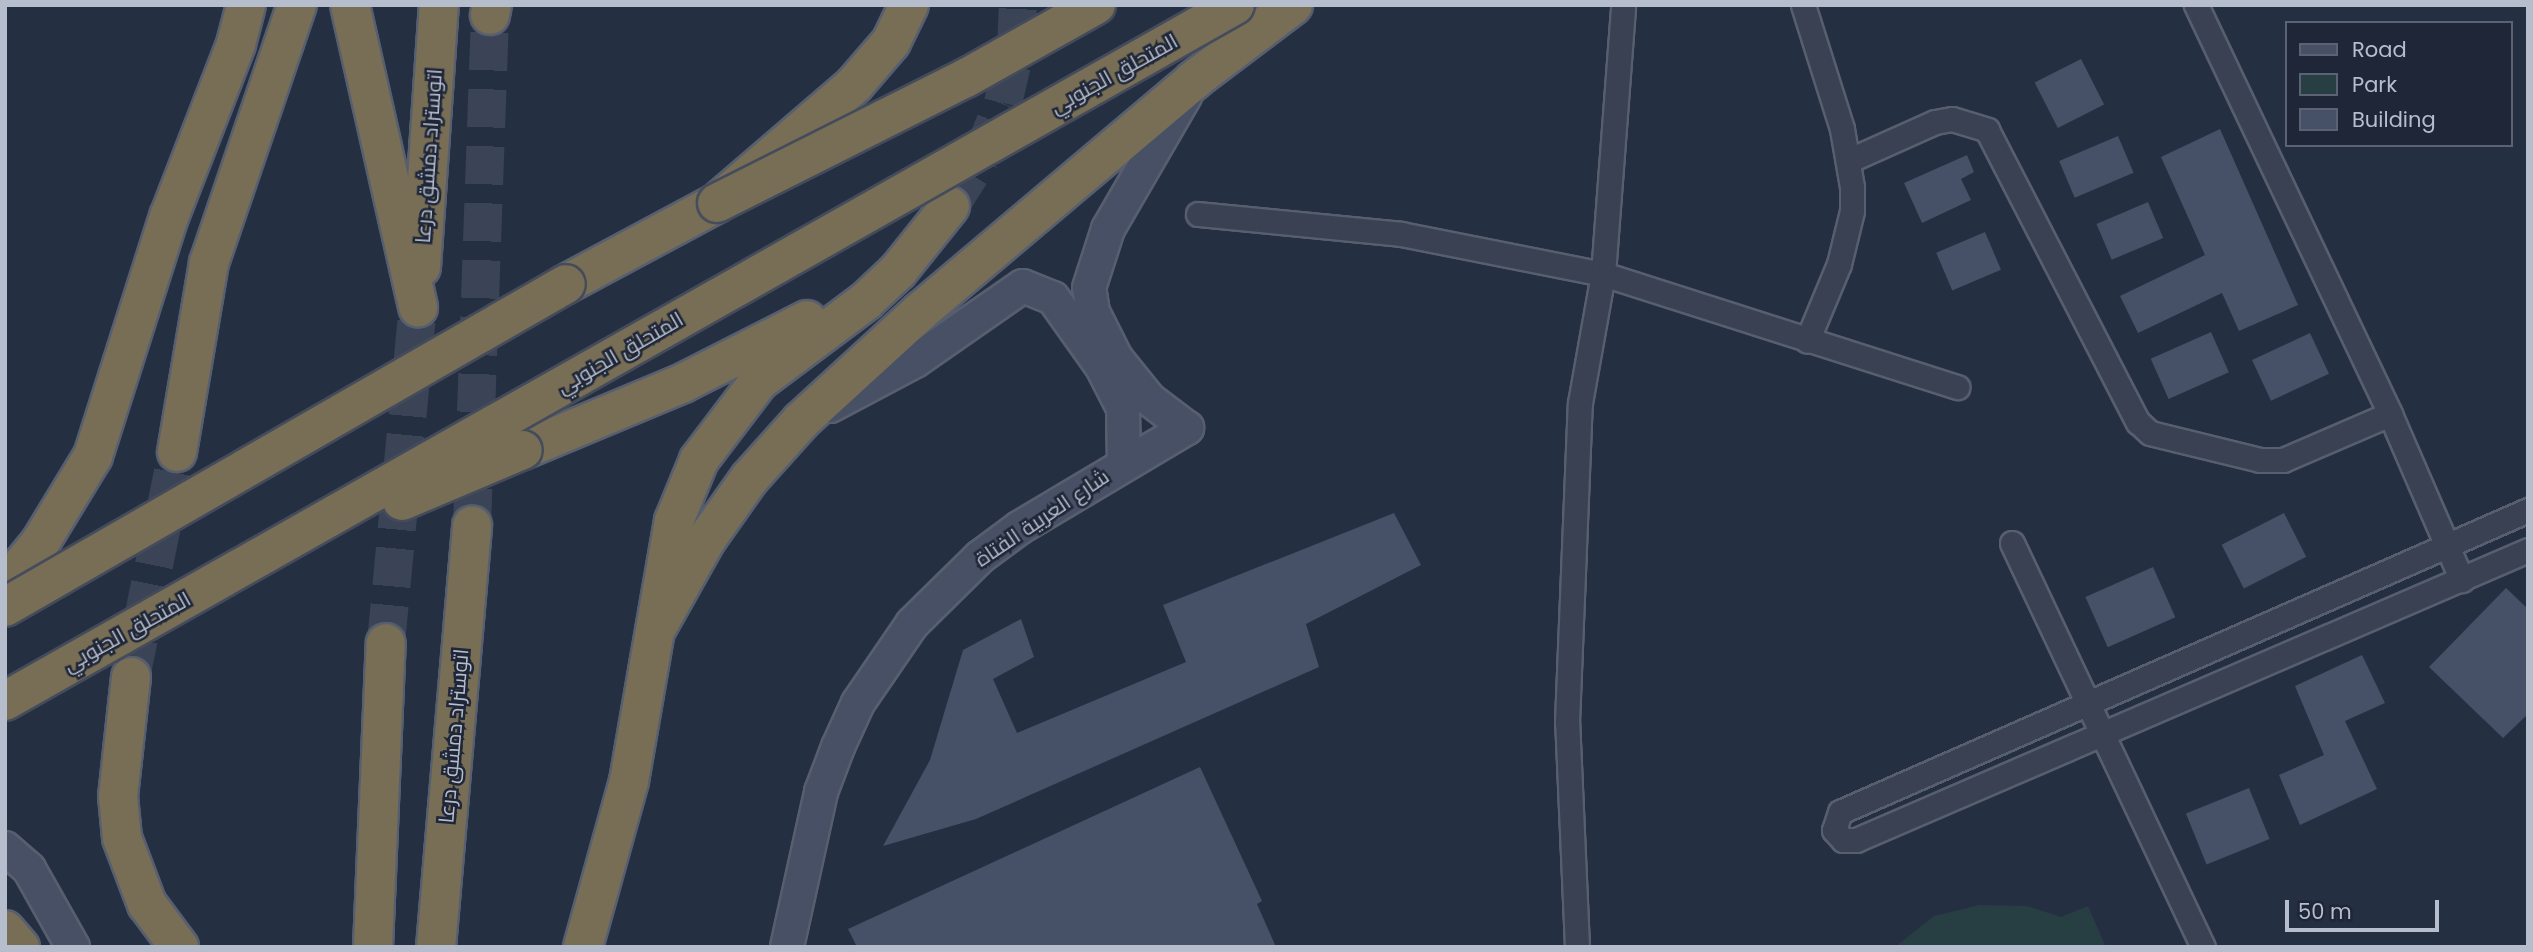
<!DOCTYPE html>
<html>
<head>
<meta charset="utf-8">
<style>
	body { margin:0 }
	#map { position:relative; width:2533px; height:952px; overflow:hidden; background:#252f42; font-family:Poppins,Cairo,sans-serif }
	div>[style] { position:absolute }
	.green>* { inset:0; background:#273e43 }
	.building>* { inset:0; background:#465067; transform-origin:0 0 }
	.highway-tunnel>* { height:38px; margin-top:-19px; transform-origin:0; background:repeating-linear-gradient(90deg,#3b4457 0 38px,transparent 0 57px) }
	.roads { filter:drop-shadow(2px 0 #575f6f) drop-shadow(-2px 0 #575f6f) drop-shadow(0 2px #575f6f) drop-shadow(0 -2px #575f6f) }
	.street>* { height:23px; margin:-11.5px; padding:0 11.5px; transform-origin:11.5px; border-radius:11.5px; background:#394152 }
	.secondary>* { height:32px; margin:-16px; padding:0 16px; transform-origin:16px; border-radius:16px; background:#475065 }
	.highway>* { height:38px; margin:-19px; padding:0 19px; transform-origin:19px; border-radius:19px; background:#786e56 }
	.bridges { filter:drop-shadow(2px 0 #444c5c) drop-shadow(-2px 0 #444c5c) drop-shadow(0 2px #444c5c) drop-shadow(0 -2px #444c5c) }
	.highway-bridge>* { height:38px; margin:-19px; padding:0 19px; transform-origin:19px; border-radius:19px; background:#786e56 }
	span { translate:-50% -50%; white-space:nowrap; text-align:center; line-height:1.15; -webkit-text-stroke:5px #1e2637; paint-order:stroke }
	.street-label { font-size:21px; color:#b6bdcc }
	.frame { position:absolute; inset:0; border:7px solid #b6bdcc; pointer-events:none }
	.legend { position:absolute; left:2285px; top:21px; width:228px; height:126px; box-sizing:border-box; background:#1e2637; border:2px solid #5b6273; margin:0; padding:9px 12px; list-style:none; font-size:21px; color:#b6bdcc }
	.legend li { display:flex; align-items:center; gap:14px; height:35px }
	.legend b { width:35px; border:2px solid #5b6273 }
	.scale { position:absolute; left:2285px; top:900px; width:154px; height:32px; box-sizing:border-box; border:4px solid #b6bdcc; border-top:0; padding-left:9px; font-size:21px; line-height:24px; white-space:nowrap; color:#b6bdcc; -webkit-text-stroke:5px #1e2637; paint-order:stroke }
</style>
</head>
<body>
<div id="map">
	<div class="green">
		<div style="clip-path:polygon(1979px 905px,2027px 906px,2061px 917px,2088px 906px,2106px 947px,1895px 947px,1934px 916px)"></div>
	</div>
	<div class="building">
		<div style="left:2081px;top:59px;width:51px;height:52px;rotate:63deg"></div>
		<div style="clip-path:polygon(2220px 129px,2298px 305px,2239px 331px,2222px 293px,2138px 333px,2120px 296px,2205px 255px,2161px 157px)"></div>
		<div style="left:2118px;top:136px;width:40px;height:64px;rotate:67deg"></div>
		<div style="clip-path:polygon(1967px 155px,1974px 172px,1961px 179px,1971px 200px,1922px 223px,1904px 183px)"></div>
		<div style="left:2148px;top:202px;width:39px;height:56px;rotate:67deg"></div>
		<div style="left:1985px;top:232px;width:41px;height:53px;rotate:67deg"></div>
		<div style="left:2211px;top:332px;width:44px;height:66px;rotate:66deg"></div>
		<div style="left:2310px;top:333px;width:45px;height:64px;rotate:65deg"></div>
		<div style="clip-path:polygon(1394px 513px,1421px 565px,1306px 624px,1319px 667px,976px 819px,883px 846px,930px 760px,963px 650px,1021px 619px,1034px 657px,993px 679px,1017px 733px,1186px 662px,1163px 605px)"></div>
		<div style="left:2284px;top:513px;width:49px;height:70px;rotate:63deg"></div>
		<div style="left:2153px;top:567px;width:55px;height:74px;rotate:66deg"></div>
		<div style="clip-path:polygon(2506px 588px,2528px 609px,2528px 714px,2503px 738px,2429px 667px)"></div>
		<div style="clip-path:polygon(2362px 655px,2385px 703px,2345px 721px,2377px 789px,2300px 825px,2279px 775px,2324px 755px,2295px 686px)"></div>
		<div style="clip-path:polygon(1200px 767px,1262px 901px,1257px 904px,1276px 947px,857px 947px,848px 929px)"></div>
		<div style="left:2249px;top:788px;width:55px;height:68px;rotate:68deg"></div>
	</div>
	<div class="highway-tunnel">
		<div style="left:950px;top:206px;width:58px;rotate:-57.7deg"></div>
		<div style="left:981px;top:157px;width:58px;rotate:-67.8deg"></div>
		<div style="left:1003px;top:103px;width:57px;rotate:-76.9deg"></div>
		<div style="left:1016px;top:47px;width:42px;rotate:-87.3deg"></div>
		<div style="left:472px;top:526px;width:511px;rotate:-87.98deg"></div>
		<div style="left:386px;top:643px;width:338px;rotate:-84.6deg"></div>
		<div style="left:131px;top:677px;width:230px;rotate:-78.4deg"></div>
	</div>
	<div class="roads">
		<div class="street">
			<div style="left:1803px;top:5px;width:130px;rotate:72.5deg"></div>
			<div style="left:1842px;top:129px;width:59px;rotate:80.2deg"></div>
			<div style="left:1852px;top:187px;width:24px;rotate:90deg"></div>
			<div style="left:1852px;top:211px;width:55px;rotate:103.8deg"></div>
			<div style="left:1839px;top:264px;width:83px;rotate:112.6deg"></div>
			<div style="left:2196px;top:5px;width:453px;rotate:64.6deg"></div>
			<div style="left:2390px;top:414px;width:181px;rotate:66.6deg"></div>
			<div style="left:1850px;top:160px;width:93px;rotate:-24.1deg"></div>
			<div style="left:1935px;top:122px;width:17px;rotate:-10deg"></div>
			<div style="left:1952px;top:119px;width:37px;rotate:17deg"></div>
			<div style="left:1987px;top:130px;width:329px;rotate:62.7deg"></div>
			<div style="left:2138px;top:422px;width:16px;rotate:43deg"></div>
			<div style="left:2150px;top:433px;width:113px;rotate:13.8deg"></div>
			<div style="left:2260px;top:460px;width:23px"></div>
			<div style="left:2283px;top:460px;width:116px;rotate:-23.3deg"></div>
			<div style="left:1198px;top:214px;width:204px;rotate:5.6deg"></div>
			<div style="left:1401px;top:234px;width:206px;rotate:11.2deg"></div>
			<div style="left:1603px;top:274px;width:372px;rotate:17.7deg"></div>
			<div style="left:2528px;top:510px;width:751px;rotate:156.3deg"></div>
			<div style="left:1840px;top:812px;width:19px;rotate:108deg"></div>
			<div style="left:1834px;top:830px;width:13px;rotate:48deg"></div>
			<div style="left:1843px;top:840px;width:13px"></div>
			<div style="left:1856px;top:840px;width:732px;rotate:-23.34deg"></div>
			<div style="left:2012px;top:543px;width:447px;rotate:64.7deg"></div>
			<div style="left:1577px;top:947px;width:225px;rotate:-92.5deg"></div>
			<div style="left:1567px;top:722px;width:319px;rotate:-87.7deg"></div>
			<div style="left:1580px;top:403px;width:131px;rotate:-79.9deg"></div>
			<div style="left:1603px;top:274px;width:270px;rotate:-85.7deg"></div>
		</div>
		<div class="secondary">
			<div style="left:830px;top:406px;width:96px;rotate:-27.9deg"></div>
			<div style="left:915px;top:361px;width:131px;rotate:-34.8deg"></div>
			<div style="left:1023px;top:286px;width:32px;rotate:22deg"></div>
			<div style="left:1053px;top:298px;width:85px;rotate:54.6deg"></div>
			<div style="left:1102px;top:367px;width:46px;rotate:62.9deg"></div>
			<div style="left:1123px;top:408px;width:55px;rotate:89deg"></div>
			<div style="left:5px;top:848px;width:32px;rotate:41deg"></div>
			<div style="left:29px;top:869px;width:90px;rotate:60.6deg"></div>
			<div style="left:787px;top:947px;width:159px;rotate:-77.6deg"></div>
			<div style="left:821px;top:792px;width:48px;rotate:-69.3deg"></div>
			<div style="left:838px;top:747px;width:48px;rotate:-65.6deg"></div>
			<div style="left:858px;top:703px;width:96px;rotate:-55.6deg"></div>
			<div style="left:912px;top:624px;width:95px;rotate:-44.6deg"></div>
			<div style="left:980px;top:557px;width:49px;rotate:-36.6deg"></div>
			<div style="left:1019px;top:528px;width:196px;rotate:-30.8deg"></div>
			<div style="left:1187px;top:428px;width:48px;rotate:-142.7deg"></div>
			<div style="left:1149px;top:399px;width:53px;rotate:-128.8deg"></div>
			<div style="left:1116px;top:358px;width:51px;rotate:-116.6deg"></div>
			<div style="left:1093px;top:312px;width:24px;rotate:-99deg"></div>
			<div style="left:1089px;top:288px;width:62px;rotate:-72.1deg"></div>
			<div style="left:1108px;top:229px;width:154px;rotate:-59.9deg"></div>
		</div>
		<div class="highway">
			<div style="left:350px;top:5px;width:310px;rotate:77.3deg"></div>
			<div style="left:490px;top:15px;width:10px;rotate:-79deg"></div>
			<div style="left:421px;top:267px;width:263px;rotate:-86.1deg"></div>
			<div style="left:566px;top:284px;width:171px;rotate:-28.2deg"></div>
			<div style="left:717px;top:203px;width:181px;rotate:-40.7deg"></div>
			<div style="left:854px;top:85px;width:57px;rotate:-49.3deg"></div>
			<div style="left:891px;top:42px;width:41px;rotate:-64.1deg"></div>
			<div style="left:523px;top:450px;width:173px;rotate:-22.7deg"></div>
			<div style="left:683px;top:383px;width:139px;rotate:-26.9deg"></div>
			<div style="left:177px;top:452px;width:192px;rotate:-80.4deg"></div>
			<div style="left:209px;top:263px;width:273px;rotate:-71.2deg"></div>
			<div style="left:5px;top:586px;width:55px;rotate:-50.9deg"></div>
			<div style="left:40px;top:543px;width:102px;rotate:-58.7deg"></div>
			<div style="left:93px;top:456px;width:251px;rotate:-72.4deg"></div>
			<div style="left:169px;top:217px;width:186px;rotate:-68.8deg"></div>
			<div style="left:236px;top:44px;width:40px;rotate:-75.6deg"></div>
			<div style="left:655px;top:631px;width:104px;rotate:-60.7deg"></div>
			<div style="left:706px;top:540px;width:75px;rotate:-54.8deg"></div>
			<div style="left:749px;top:479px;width:78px;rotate:-48.1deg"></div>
			<div style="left:801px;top:421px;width:163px;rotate:-42.5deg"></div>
			<div style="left:921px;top:311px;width:358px;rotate:-40.2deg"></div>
			<div style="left:1194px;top:80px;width:124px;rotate:-37.1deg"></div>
			<div style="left:131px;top:677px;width:120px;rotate:96.2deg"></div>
			<div style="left:118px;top:796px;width:42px;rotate:84.6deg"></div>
			<div style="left:122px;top:838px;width:71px;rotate:69.3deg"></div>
			<div style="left:147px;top:904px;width:54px;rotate:53.3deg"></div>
			<div style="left:5px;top:930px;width:23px;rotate:49deg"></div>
			<div style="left:373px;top:947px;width:304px;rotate:-87.6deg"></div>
			<div style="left:436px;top:947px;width:423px;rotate:-85.1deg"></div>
			<div style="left:583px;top:947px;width:172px;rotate:-74.5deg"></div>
			<div style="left:629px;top:781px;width:264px;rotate:-80.2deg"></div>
			<div style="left:674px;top:521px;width:66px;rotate:-67.7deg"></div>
			<div style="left:699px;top:460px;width:99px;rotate:-52.8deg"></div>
			<div style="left:759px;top:381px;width:134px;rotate:-36.8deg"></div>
			<div style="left:866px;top:301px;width:44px;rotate:-43.2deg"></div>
			<div style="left:898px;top:271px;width:83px;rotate:-51.3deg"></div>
		</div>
	</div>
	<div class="bridges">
		<div class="highway-bridge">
			<div style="left:717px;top:203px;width:279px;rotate:-26.7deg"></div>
			<div style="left:966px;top:78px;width:149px;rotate:-29.3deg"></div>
			<div style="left:402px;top:501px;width:131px;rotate:-22.9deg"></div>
			<div style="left:5px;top:607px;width:647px;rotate:-29.93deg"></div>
			<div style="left:5px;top:701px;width:1413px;rotate:-29.5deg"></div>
		</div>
	</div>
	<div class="street-label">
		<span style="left:1114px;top:74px;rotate:-29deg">المتحلق الجنوبي</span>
		<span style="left:429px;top:156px;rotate:-86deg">اتوستراد دمشق درعا</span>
		<span style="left:620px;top:353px;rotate:-30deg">المتحلق الجنوبي</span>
		<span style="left:1042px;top:518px;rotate:-34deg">شارع العربية الفتاة</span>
		<span style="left:127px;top:632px;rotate:-29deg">المتحلق الجنوبي</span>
		<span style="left:454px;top:736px;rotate:-85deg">اتوستراد دمشق درعا</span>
	</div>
	<div class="frame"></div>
	<ul class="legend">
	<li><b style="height:9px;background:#475065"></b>Road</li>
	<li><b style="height:19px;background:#273e43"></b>Park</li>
	<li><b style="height:19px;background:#465067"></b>Building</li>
	</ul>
	<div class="scale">50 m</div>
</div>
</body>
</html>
